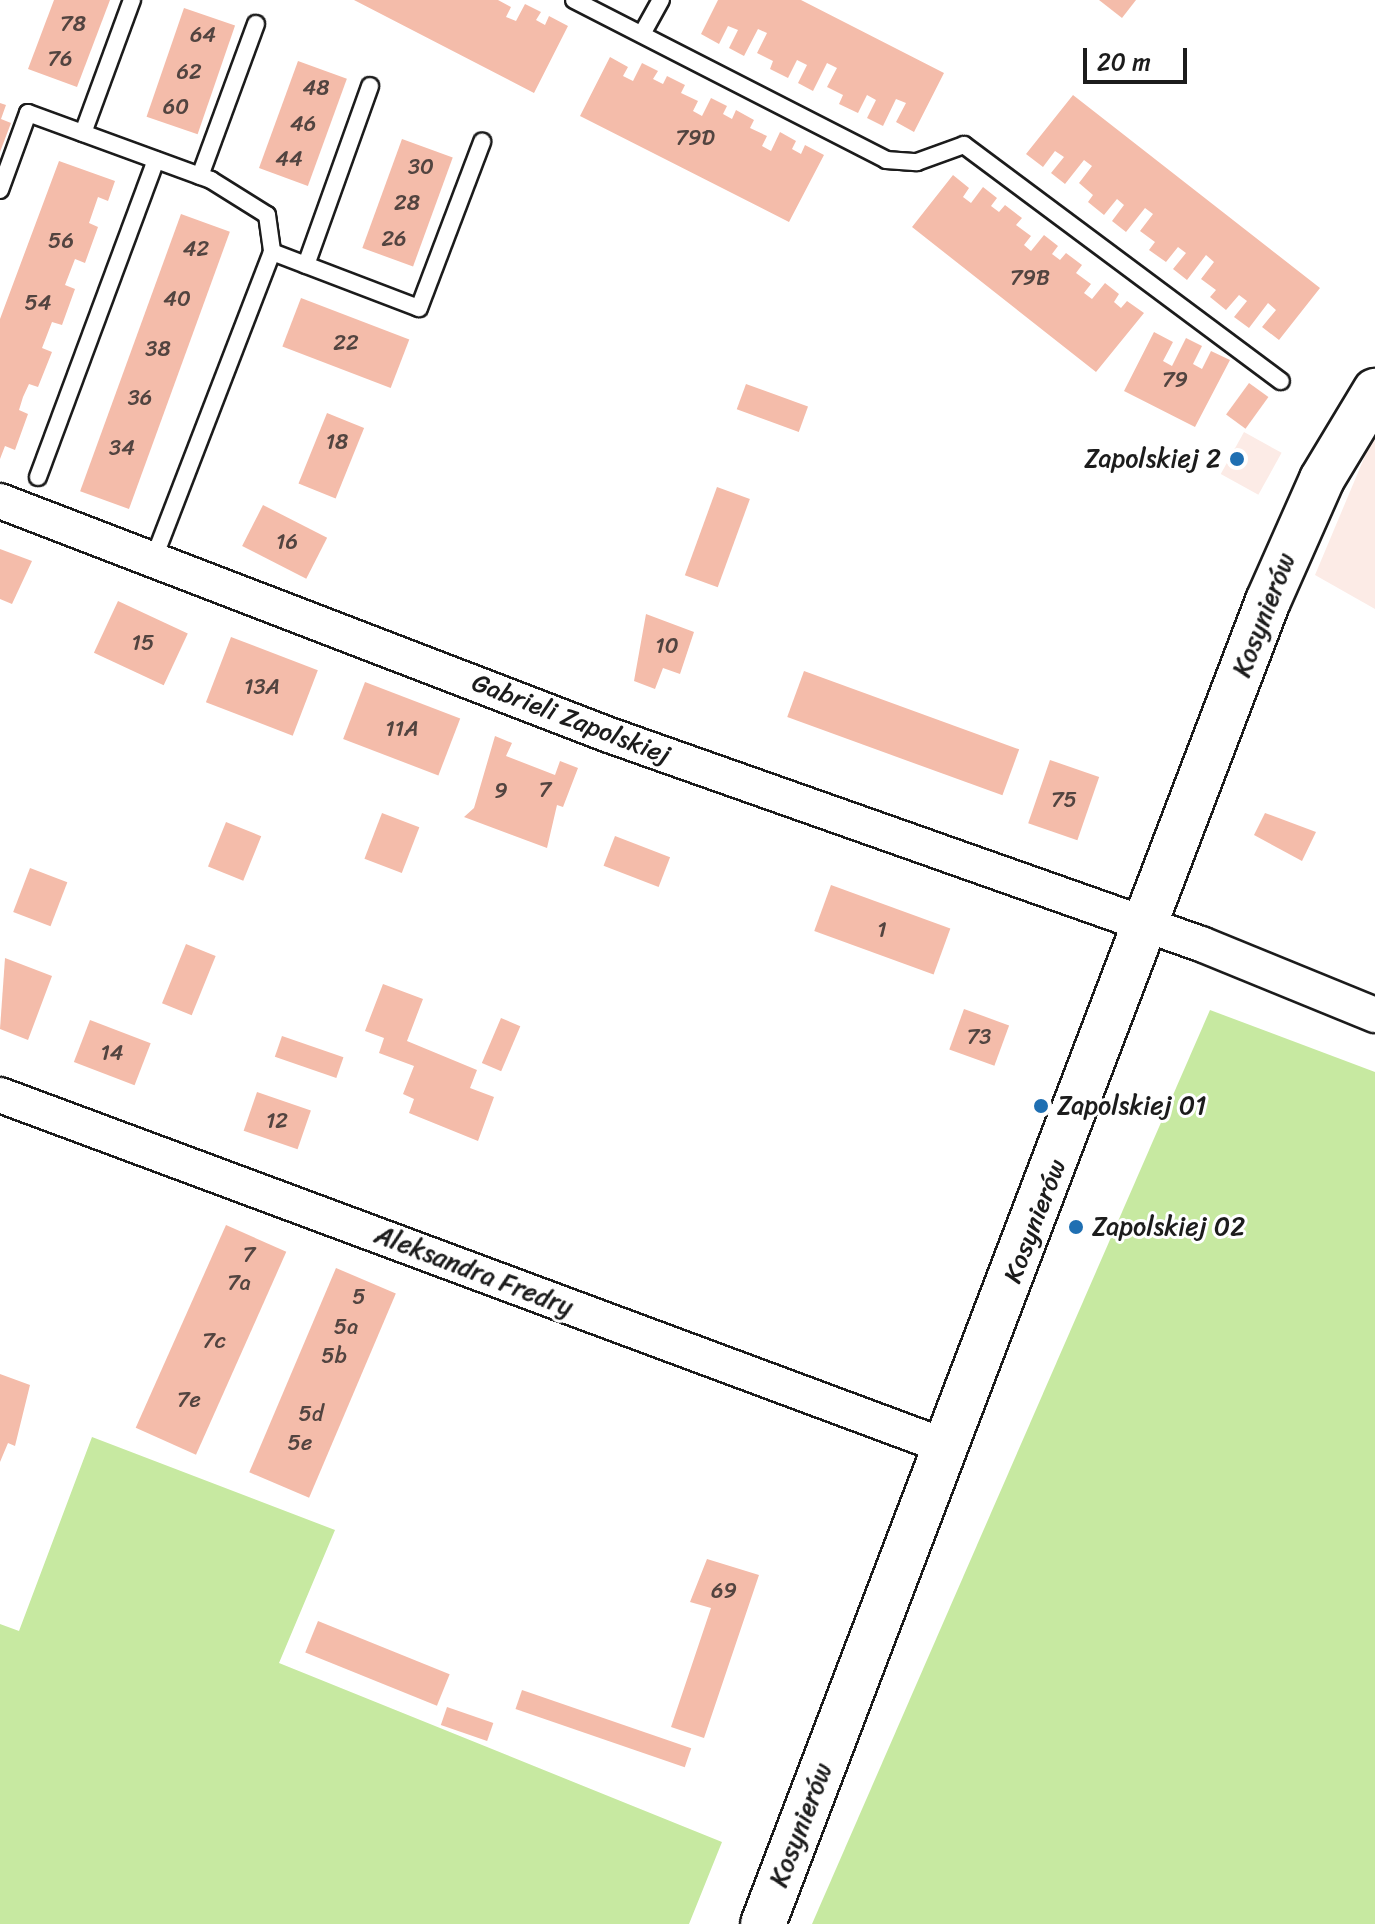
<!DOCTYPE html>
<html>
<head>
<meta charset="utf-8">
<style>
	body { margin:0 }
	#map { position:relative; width:1375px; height:1924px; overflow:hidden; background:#fff; font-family:Sriracha,sans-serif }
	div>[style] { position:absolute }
	.built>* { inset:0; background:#fcebe6; transform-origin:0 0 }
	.green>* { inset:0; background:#c7e9a1 }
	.building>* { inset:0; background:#f4bcaa; transform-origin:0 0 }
	.roads { filter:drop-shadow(2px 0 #1c1c1c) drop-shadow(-2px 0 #1c1c1c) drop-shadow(0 2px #1c1c1c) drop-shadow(0 -2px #1c1c1c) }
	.service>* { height:16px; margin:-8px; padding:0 8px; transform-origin:8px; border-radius:8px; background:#fff }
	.minor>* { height:34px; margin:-17px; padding:0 17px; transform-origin:17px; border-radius:17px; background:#fff }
	.secondary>* { height:44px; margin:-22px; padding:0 22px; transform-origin:22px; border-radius:22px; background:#fff }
	.dots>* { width:22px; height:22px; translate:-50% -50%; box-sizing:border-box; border:4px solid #fff; border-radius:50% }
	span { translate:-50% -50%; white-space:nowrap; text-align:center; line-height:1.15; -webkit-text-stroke:6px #fff; paint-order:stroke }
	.number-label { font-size:22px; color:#524440 }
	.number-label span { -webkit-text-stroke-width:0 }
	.poi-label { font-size:26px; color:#1c1c1c }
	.right { translate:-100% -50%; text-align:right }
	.left { translate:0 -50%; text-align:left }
	.street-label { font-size:26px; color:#1c1c1c }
	.scale { position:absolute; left:1083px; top:48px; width:104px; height:36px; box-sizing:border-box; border:4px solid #1c1c1c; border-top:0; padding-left:10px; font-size:24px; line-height:28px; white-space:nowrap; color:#1c1c1c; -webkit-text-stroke:6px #fff; paint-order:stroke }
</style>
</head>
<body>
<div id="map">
	<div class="built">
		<div style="left:1244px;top:432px;width:43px;height:48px;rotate:29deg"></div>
		<div style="clip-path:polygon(1375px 432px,1375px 609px,1315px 575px)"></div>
	</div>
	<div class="green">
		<div style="clip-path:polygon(1210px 1010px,1375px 1072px,1375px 1924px,812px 1924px)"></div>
		<div style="clip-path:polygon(92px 1437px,335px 1530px,279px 1663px,722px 1842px,689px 1924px,0 1924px,0 1624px,19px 1631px)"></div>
	</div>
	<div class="building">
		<div style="clip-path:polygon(54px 0,110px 0,77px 87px,28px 69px)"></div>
		<div style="clip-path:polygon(354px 0,498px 0,511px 7px,506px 17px,516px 21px,525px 4px,541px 12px,536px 20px,545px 25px,549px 16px,568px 26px,534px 93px)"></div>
		<div style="clip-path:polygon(718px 0,801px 0,944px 73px,914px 132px,896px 122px,906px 103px,896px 99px,883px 126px,867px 118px,876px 100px,867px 95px,858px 113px,839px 104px,843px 95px,827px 87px,837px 68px,827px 63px,813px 91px,798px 83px,807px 65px,797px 60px,788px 78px,770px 69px,773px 61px,757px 53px,767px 33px,758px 29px,744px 56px,729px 48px,738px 30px,728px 26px,719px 44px,701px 34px)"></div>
		<div style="clip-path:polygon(1099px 0,1136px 0,1122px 18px)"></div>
		<div style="left:184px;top:8px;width:54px;height:115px;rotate:19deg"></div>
		<div style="clip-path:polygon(610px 57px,628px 67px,623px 76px,633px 81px,642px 63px,658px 71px,653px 79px,663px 84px,667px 76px,685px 85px,681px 93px,698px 101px,693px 111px,702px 116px,711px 98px,727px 106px,723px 114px,732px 119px,736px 110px,754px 120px,750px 128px,767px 136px,762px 146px,771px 151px,780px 132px,796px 141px,792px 149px,801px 154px,805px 145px,824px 155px,789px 222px,580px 116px)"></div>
		<div style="left:298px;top:61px;width:52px;height:114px;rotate:20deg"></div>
		<div style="clip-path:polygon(1073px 95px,1320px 288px,1279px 340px,1262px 327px,1276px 310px,1268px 303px,1249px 328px,1234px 317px,1247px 301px,1239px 295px,1226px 310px,1210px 297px,1216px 290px,1201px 279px,1214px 262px,1206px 255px,1187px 280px,1173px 269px,1186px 253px,1178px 247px,1166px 262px,1149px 250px,1155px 242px,1140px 231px,1153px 214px,1145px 208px,1126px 232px,1112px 221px,1124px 205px,1117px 199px,1104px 215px,1088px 202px,1093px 195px,1079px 183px,1092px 166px,1084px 160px,1065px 184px,1051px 173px,1064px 157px,1055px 151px,1043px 167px,1026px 154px)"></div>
		<div style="clip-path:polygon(0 103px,6px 105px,1px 119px,11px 123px,0 152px)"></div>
		<div style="left:402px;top:139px;width:54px;height:116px;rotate:20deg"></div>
		<div style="clip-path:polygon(59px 161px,115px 181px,108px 201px,98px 197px,89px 223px,98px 227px,85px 263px,75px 259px,65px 285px,75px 289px,62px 325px,52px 322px,42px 348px,52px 352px,38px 387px,29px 384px,23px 397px,19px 410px,28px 414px,15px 450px,5px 446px,0 459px,0 319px)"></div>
		<div style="clip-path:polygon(953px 175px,969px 188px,963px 197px,971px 203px,983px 187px,997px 198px,991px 206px,999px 212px,1005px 205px,1022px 218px,1016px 225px,1031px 236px,1024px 245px,1031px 251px,1044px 235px,1058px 246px,1052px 254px,1060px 260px,1066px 253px,1082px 265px,1076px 273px,1091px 284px,1084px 293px,1092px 299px,1105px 283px,1119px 294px,1114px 302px,1121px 308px,1127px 301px,1144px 313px,1096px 372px,912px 227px)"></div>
		<div style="left:181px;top:214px;width:52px;height:295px;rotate:20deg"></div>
		<div style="left:301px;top:298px;width:116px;height:52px;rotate:21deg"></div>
		<div style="clip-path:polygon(1154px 332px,1173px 342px,1163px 361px,1172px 366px,1186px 338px,1202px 346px,1193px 364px,1202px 369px,1211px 351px,1230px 360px,1195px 427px,1124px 391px)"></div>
		<div style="left:1249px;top:383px;width:24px;height:39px;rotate:36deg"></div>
		<div style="left:746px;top:384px;width:66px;height:27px;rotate:20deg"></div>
		<div style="left:327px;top:413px;width:40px;height:76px;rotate:22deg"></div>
		<div style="left:1235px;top:448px;width:12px;height:18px;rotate:24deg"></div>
		<div style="left:717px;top:487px;width:35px;height:94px;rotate:20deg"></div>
		<div style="left:263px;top:505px;width:72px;height:46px;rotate:27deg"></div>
		<div style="clip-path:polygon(0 549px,32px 561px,12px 604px,0 599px)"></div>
		<div style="left:118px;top:601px;width:77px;height:57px;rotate:25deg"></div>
		<div style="clip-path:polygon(646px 614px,694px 632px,680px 674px,663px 668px,655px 689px,634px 681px)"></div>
		<div style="left:231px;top:637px;width:93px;height:70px;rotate:21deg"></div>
		<div style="left:804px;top:671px;width:229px;height:49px;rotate:20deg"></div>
		<div style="left:365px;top:682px;width:102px;height:61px;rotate:21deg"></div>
		<div style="clip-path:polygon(495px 736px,512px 743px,506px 756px,555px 775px,560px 761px,578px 768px,563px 807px,557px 805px,547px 848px,464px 817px,474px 808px)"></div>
		<div style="left:1050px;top:760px;width:52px;height:67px;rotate:19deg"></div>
		<div style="left:382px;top:813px;width:40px;height:49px;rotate:21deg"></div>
		<div style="clip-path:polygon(1265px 813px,1316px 832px,1302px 861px,1254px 835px)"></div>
		<div style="left:226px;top:822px;width:38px;height:48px;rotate:22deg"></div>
		<div style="left:615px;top:836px;width:59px;height:32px;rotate:21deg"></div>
		<div style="left:30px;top:868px;width:40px;height:47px;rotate:21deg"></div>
		<div style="left:831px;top:885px;width:127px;height:49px;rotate:20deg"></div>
		<div style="left:186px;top:944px;width:32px;height:64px;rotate:22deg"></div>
		<div style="clip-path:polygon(5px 958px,52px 976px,28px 1040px,0 1029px)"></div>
		<div style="clip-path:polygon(383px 984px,423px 999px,407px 1041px,477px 1070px,470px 1088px,494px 1097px,478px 1141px,409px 1113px,414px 1099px,403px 1094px,414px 1066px,379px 1053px,384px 1038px,365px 1031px)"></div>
		<div style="left:964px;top:1009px;width:48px;height:43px;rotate:20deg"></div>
		<div style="left:501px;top:1018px;width:21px;height:49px;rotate:23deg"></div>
		<div style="left:90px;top:1020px;width:65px;height:45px;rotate:21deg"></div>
		<div style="left:282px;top:1036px;width:65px;height:22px;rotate:19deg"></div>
		<div style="left:257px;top:1092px;width:57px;height:41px;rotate:19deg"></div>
		<div style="left:226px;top:1225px;width:66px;height:222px;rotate:24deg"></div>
		<div style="left:336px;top:1268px;width:65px;height:222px;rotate:23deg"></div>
		<div style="clip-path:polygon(0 1374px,30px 1385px,15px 1446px,8px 1443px,0 1462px)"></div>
		<div style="clip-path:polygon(707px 1559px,759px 1575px,704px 1738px,671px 1727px,711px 1608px,690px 1602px)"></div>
		<div style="left:318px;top:1621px;width:142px;height:34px;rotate:22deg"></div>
		<div style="left:522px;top:1690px;width:179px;height:20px;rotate:19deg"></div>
		<div style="left:447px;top:1707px;width:49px;height:19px;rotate:19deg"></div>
	</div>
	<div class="roads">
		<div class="service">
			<div style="left:574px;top:0;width:351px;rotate:27.1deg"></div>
			<div style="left:886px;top:160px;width:31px;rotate:4deg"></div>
			<div style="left:917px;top:162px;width:50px;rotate:-19.9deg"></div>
			<div style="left:964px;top:145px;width:395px;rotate:36.7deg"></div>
			<div style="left:642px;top:34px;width:39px;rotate:-61deg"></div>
			<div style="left:83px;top:133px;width:142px;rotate:-69.8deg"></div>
			<div style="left:200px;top:176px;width:162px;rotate:-69.8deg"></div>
			<div style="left:0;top:190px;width:82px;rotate:-70deg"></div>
			<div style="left:28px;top:113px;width:195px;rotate:20.1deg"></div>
			<div style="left:211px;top:180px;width:66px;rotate:32deg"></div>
			<div style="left:267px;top:215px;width:37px;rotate:82deg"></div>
			<div style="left:272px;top:252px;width:328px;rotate:111.1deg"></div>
			<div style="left:272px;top:252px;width:157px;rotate:20.9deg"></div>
			<div style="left:419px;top:308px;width:178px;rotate:-69.2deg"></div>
			<div style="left:306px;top:265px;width:190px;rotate:-70.3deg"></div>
			<div style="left:38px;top:477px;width:338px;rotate:-69.6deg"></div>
		</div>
		<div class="minor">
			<div style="left:0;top:501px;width:652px;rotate:21.02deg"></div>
			<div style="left:609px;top:735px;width:628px;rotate:19.45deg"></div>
			<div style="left:1201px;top:944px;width:188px;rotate:22.2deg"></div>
			<div style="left:0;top:1095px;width:1010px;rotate:20.39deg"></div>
		</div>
		<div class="secondary">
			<div style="left:763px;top:1924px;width:1416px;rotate:-69.11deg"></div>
			<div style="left:1268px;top:601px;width:133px;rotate:-66.1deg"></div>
			<div style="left:1322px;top:479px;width:103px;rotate:-58.9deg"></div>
		</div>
	</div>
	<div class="dots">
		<div style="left:1237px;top:459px;background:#1f6fb2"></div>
		<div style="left:1041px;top:1106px;background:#1f6fb2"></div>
		<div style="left:1076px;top:1227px;background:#1f6fb2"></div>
	</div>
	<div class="number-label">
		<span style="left:73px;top:24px">78</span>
		<span style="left:203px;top:35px">64</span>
		<span style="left:60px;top:59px">76</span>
		<span style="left:189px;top:72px">62</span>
		<span style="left:316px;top:88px">48</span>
		<span style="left:176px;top:107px">60</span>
		<span style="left:303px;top:124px">46</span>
		<span style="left:695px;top:138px">79D</span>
		<span style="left:289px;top:159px">44</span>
		<span style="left:421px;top:167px">30</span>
		<span style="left:407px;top:203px">28</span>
		<span style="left:394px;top:239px">26</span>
		<span style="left:61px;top:241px">56</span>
		<span style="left:196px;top:249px">42</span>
		<span style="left:1030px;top:278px">79B</span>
		<span style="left:177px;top:299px">40</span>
		<span style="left:38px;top:303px">54</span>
		<span style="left:346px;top:343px">22</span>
		<span style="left:158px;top:349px">38</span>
		<span style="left:1175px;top:380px">79</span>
		<span style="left:140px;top:398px">36</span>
		<span style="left:337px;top:442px">18</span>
		<span style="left:122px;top:448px">34</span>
		<span style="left:287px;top:542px">16</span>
		<span style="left:143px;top:643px">15</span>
		<span style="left:667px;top:646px">10</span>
		<span style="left:262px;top:687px">13A</span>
		<span style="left:402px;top:729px">11A</span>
		<span style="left:545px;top:790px">7</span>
		<span style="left:501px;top:791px">9</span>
		<span style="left:1064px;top:800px">75</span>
		<span style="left:882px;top:930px">1</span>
		<span style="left:979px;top:1037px">73</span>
		<span style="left:112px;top:1053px">14</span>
		<span style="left:277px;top:1121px">12</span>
		<span style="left:249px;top:1255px">7</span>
		<span style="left:239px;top:1283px">7a</span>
		<span style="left:359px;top:1297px">5</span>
		<span style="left:346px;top:1327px">5a</span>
		<span style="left:214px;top:1341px">7c</span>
		<span style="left:334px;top:1356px">5b</span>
		<span style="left:189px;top:1400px">7e</span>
		<span style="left:311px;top:1414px">5d</span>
		<span style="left:300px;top:1443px">5e</span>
		<span style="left:724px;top:1591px">69</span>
	</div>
	<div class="poi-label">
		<span class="right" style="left:1221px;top:459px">Zapolskiej 2</span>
		<span class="left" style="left:1057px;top:1106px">Zapolskiej 01</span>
		<span class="left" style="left:1092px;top:1227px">Zapolskiej 02</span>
	</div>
	<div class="street-label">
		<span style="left:1264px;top:615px;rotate:-69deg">Kosynierów</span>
		<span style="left:571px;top:719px;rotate:21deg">Gabrieli Zapolskiej</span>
		<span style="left:1035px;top:1221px;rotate:-69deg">Kosynierów</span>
		<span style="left:474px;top:1271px;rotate:21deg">Aleksandra Fredry</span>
		<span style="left:801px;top:1825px;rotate:-69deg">Kosynierów</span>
	</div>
	<div class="scale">20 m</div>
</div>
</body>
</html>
